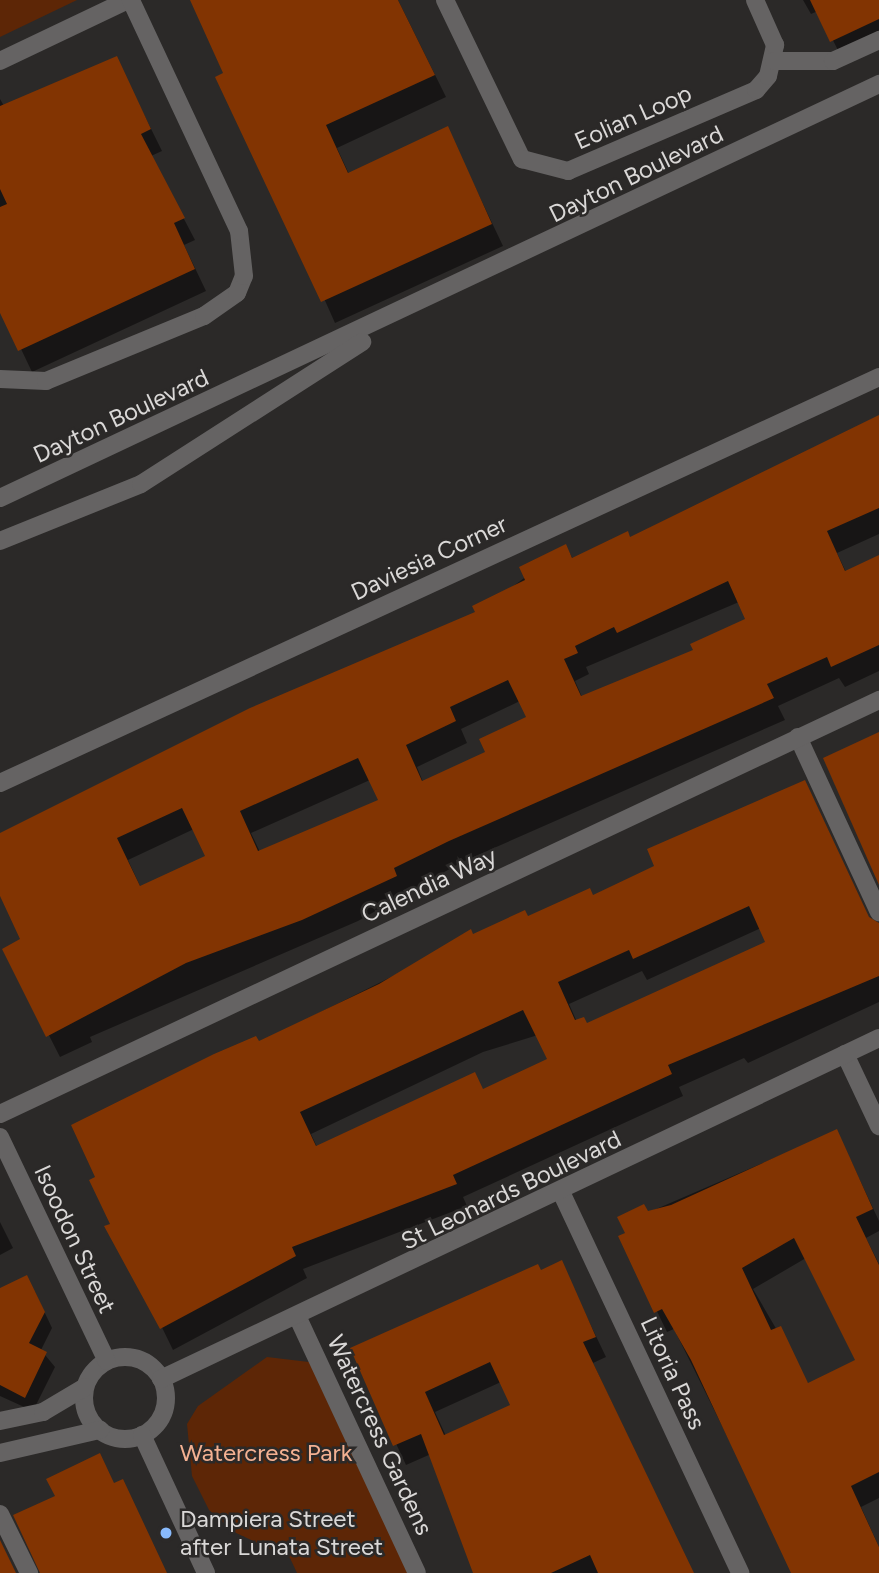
<!DOCTYPE html>
<html>
<head>
<meta charset="utf-8">
<style>
	body { margin:0 }
	#map { position:relative; width:879px; height:1573px; overflow:hidden; background:#2b2928; font-family:Figtree,sans-serif }
	div>[style] { position:absolute }
	.green>* { inset:0; background:#5d2606 }
	.shadow>* { inset:0; background:#0007 }
	.building>* { inset:0; background:#823402 }
	.minor>* { height:18px; margin:-9px; padding:0 9px; transform-origin:9px; border-radius:9px; background:#656363 }
	.minor>.ring { margin:-9px; padding:0; box-sizing:content-box; background:none; border:18px solid #656363; border-radius:50% }
	.tertiary>* { height:18px; margin:-9px; padding:0 9px; transform-origin:9px; border-radius:9px; background:#656363 }
	.dots>* { width:19px; height:19px; translate:-50% -50%; box-sizing:border-box; border:4px solid #2b2928; border-radius:50% }
	span { translate:-50% -50%; white-space:nowrap; text-align:center; line-height:1.15; -webkit-text-stroke:5px #2b2928; paint-order:stroke }
	.street-label { font-size:24px; color:#dad8d7 }
	.park-label { font-size:24px; color:#f4b192 }
	.poi-label { font-size:24px; color:#dad8d7 }
	.left { translate:0 -50%; text-align:left }
</style>
</head>
<body>
<div id="map">
	<div class="green">
		<div style="clip-path:polygon(0 0,77px 0,0 37px)"></div>
		<div style="clip-path:polygon(267px 1357px,309px 1362px,408px 1573px,297px 1573px,290px 1558px,234px 1532px,209px 1510px,192px 1476px,187px 1424px,198px 1406px)"></div>
	</div>
	<div class="shadow">
		<div style="clip-path:polygon(191px 0,398px 0,446px 97px,337px 148px,349px 174px,447px 128px,503px 246px,335px 323px)"></div>
		<div style="clip-path:polygon(803px 0,879px 0,879px 45px,844px 62px,818px 11px,811px 14px)"></div>
		<div style="clip-path:polygon(116px 58px,162px 151px,151px 156px,195px 240px,184px 245px,206px 291px,32px 372px,0 305px,0 99px,4px 106px)"></div>
		<div style="clip-path:polygon(evenodd,879px 417px,879px 534px,837px 553px,846px 572px,879px 557px,879px 671px,845px 687px,839px 678px,778px 706px,785px 720px,462px 862px,358px 921px,90px 1037px,92px 1042px,60px 1057px,5px 949px,23px 940px,0 892px,0 834px,477px 613px,566px 547px,573px 559px,630px 539px,879px 417px,739px 602px,747px 619px,695px 651px,582px 697px,575px 681px,589px 674px,586px 667px,739px 602px,879px 417px,520px 701px,529px 718px,487px 753px,423px 782px,417px 767px,467px 743px,461px 729px,520px 701px,879px 417px,370px 780px,380px 801px,260px 852px,251px 833px,370px 780px,879px 417px,194px 829px,207px 857px,141px 888px,128px 860px,194px 829px)"></div>
		<div style="clip-path:polygon(evenodd,805px 782px,879px 945px,879px 1002px,748px 1063px,744px 1058px,679px 1087px,683px 1096px,463px 1197px,467px 1206px,303px 1269px,307px 1278px,173px 1350px,112px 1225px,259px 1043px,473px 936px,593px 897px,656px 867px,805px 782px,761px 928px,768px 943px,587px 1025px,577px 1022px,569px 1004px,642px 971px,647px 980px,761px 928px,805px 782px,538px 1035px,549px 1060px,484px 1091px,317px 1147px,311px 1134px,483px 1052px,538px 1035px)"></div>
		<div style="clip-path:polygon(evenodd,837px 1131px,879px 1221px,879px 1231px,866px 1238px,879px 1264px,879px 1498px,861px 1507px,879px 1547px,879px 1573px,795px 1573px,674px 1329px,667px 1332px,621px 1237px,647px 1213px,837px 1131px,806px 1258px,857px 1361px,809px 1385px,753px 1289px,806px 1258px)"></div>
		<div style="clip-path:polygon(0 1222px,13px 1248px,0 1255px)"></div>
		<div style="clip-path:polygon(evenodd,561px 1263px,606px 1357px,593px 1363px,692px 1573px,478px 1573px,431px 1454px,406px 1465px,352px 1349px,561px 1263px,501px 1382px,512px 1406px,446px 1436px,435px 1412px,501px 1382px)"></div>
		<div style="clip-path:polygon(0 1290px,35px 1292px,52px 1328px,41px 1350px,55px 1367px,33px 1411px,0 1396px)"></div>
	</div>
	<div class="building">
		<div style="clip-path:polygon(190px 0,398px 0,435px 75px,326px 125px,348px 173px,448px 126px,492px 224px,321px 302px,215px 77px,223px 73px)"></div>
		<div style="clip-path:polygon(810px 0,879px 0,879px 19px,830px 42px)"></div>
		<div style="clip-path:polygon(117px 56px,151px 129px,141px 134px,185px 218px,174px 223px,195px 269px,18px 351px,0 313px,0 207px,7px 204px,0 189px,0 106px)"></div>
		<div style="clip-path:polygon(evenodd,879px 415px,879px 508px,827px 531px,845px 571px,879px 555px,879px 645px,831px 667px,827px 657px,767px 684px,774px 698px,449px 841px,394px 868px,397px 876px,302px 920px,186px 963px,46px 1037px,2px 949px,20px 939px,0 896px,0 833px,250px 708px,475px 612px,472px 606px,525px 580px,519px 567px,566px 544px,572px 558px,628px 531px,630px 537px,879px 415px,728px 581px,745px 619px,690px 644px,693px 650px,581px 696px,564px 659px,578px 653px,575px 646px,614px 627px,617px 633px,728px 581px,879px 415px,508px 680px,526px 717px,479px 739px,485px 752px,422px 781px,406px 745px,456px 721px,450px 707px,508px 680px,879px 415px,358px 758px,378px 800px,258px 851px,240px 811px,358px 758px,879px 415px,182px 808px,205px 856px,140px 886px,117px 838px,182px 808px)"></div>
		<div style="clip-path:polygon(879px 732px,879px 885px,823px 758px)"></div>
		<div style="clip-path:polygon(evenodd,805px 780px,869px 917px,879px 923px,879px 976px,668px 1065px,672px 1074px,453px 1175px,457px 1184px,292px 1247px,296px 1256px,160px 1329px,104px 1226px,110px 1224px,89px 1180px,95px 1177px,71px 1125px,214px 1054px,256px 1036px,259px 1041px,379px 984px,471px 929px,473px 934px,525px 910px,528px 916px,590px 888px,593px 895px,654px 866px,647px 849px,805px 780px,749px 906px,765px 942px,587px 1023px,584px 1017px,575px 1020px,558px 982px,629px 950px,633px 959px,749px 906px,805px 780px,523px 1010px,547px 1059px,483px 1089px,475px 1072px,316px 1146px,300px 1112px,523px 1010px)"></div>
		<div style="clip-path:polygon(evenodd,837px 1129px,873px 1209px,856px 1217px,879px 1265px,879px 1472px,851px 1486px,879px 1547px,879px 1573px,791px 1573px,691px 1360px,662px 1309px,654px 1313px,618px 1236px,625px 1233px,617px 1217px,644px 1204px,648px 1211px,671px 1205px,837px 1129px,794px 1238px,855px 1360px,808px 1383px,781px 1326px,771px 1330px,742px 1268px,794px 1238px)"></div>
		<div style="clip-path:polygon(evenodd,562px 1260px,596px 1337px,583px 1342px,694px 1573px,598px 1573px,590px 1555px,551px 1573px,473px 1573px,421px 1434px,393px 1446px,350px 1348px,538px 1264px,541px 1270px,562px 1260px,490px 1362px,510px 1405px,444px 1435px,425px 1392px,490px 1362px)"></div>
		<div style="clip-path:polygon(27px 1275px,45px 1312px,29px 1343px,47px 1352px,25px 1398px,0 1385px,0 1288px)"></div>
		<div style="clip-path:polygon(100px 1453px,114px 1483px,123px 1479px,167px 1573px,40px 1573px,13px 1515px,55px 1496px,46px 1479px)"></div>
		<div style="clip-path:polygon(0 1540px,16px 1573px,0 1573px)"></div>
	</div>
	<div class="minor">
		<div style="left:445px;top:0;width:177px;rotate:64.2deg"></div>
		<div style="left:522px;top:159px;width:48px;rotate:14.6deg"></div>
		<div style="left:568px;top:171px;width:205px;rotate:-23.3deg"></div>
		<div style="left:756px;top:90px;width:18px;rotate:-49deg"></div>
		<div style="left:768px;top:76px;width:32px;rotate:-77deg"></div>
		<div style="left:775px;top:45px;width:49px;rotate:-114deg"></div>
		<div style="left:0;top:61px;width:142px;rotate:-25.5deg"></div>
		<div style="left:774px;top:61px;width:59px"></div>
		<div style="left:833px;top:61px;width:51px;rotate:-24.5deg"></div>
		<div style="left:0;top:379px;width:46px;rotate:2.5deg"></div>
		<div style="left:46px;top:381px;width:171px;rotate:-22.4deg"></div>
		<div style="left:204px;top:316px;width:40px;rotate:-34.9deg"></div>
		<div style="left:237px;top:293px;width:18px;rotate:-68deg"></div>
		<div style="left:244px;top:276px;width:45px;rotate:-96.3deg"></div>
		<div style="left:239px;top:231px;width:255px;rotate:-115.1deg"></div>
		<div style="left:0;top:498px;width:972px;rotate:-25.22deg"></div>
		<div style="left:0;top:541px;width:152px;rotate:-22deg"></div>
		<div style="left:141px;top:484px;width:263px;rotate:-32.7deg"></div>
		<div style="left:798px;top:737px;width:193px;rotate:65.2deg"></div>
		<div style="left:0;top:783px;width:968px;rotate:-24.79deg"></div>
		<div style="left:845px;top:1054px;width:80px;rotate:64.7deg"></div>
		<div style="left:0;top:1114px;width:972px;rotate:-25.22deg"></div>
		<div style="left:562px;top:1194px;width:419px;rotate:64.8deg"></div>
		<div style="left:298px;top:1318px;width:281px;rotate:65deg"></div>
		<div class="ring" style="left:84px;top:1357px;width:64px;height:64px"></div>
		<div style="left:161px;top:1379px;width:795px;rotate:-25.4deg"></div>
		<div style="left:0;top:1421px;width:44px;rotate:-11.8deg"></div>
		<div style="left:43px;top:1412px;width:49px;rotate:-30.8deg"></div>
		<div style="left:142px;top:1435px;width:152px;rotate:65.1deg"></div>
		<div style="left:0;top:1453px;width:103px;rotate:-13deg"></div>
		<div style="left:0;top:1514px;width:66px;rotate:63.8deg"></div>
	</div>
	<div class="tertiary">
		<div style="left:0;top:1137px;width:248px;rotate:64.5deg"></div>
	</div>
	<div class="dots">
		<div style="left:166px;top:1533px;background:#89bafc"></div>
	</div>
	<div class="street-label">
		<span style="left:633px;top:117px;rotate:-24deg">Eolian Loop</span>
		<span style="left:636px;top:174px;rotate:-26deg">Dayton Boulevard</span>
		<span style="left:121px;top:416px;rotate:-25deg">Dayton Boulevard</span>
		<span style="left:429px;top:558px;rotate:-25deg">Daviesia Corner</span>
		<span style="left:429px;top:885px;rotate:-25deg">Calendia Way</span>
		<span style="left:511px;top:1190px;rotate:-26deg">St Leonards Boulevard</span>
		<span style="left:75px;top:1239px;rotate:65deg">Isoodon Street</span>
		<span style="left:673px;top:1373px;rotate:65deg">Litoria Pass</span>
		<span style="left:380px;top:1435px;rotate:65deg">Watercress Gardens</span>
	</div>
	<div class="park-label">
		<span style="left:266px;top:1453px">Watercress Park</span>
	</div>
	<div class="poi-label">
		<span class="left" style="left:180px;top:1533px">Dampiera Street<br>after Lunata Street</span>
	</div>
</div>
</body>
</html>
